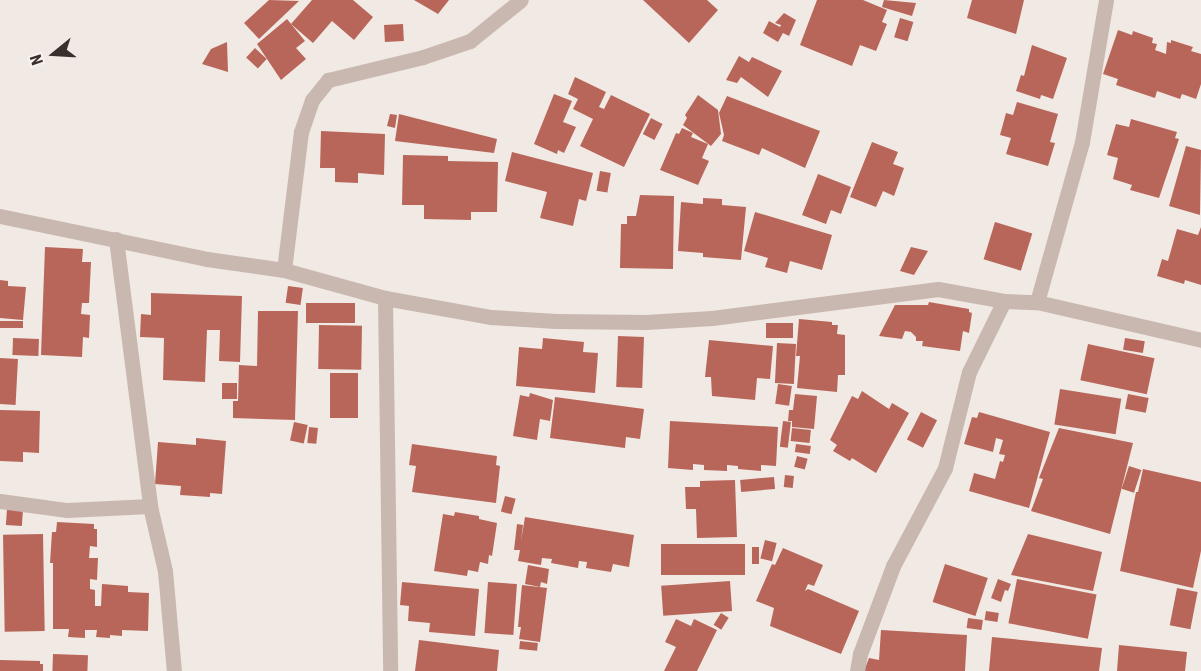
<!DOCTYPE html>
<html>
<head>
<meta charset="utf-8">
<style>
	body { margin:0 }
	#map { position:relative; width:1201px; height:671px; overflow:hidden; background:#f1e9e3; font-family:"Roboto Condensed",sans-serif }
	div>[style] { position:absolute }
	.building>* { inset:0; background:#b9665a; transform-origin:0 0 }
	.minor>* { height:15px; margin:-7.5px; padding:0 7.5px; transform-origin:7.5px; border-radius:7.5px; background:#c9b8b0 }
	span { translate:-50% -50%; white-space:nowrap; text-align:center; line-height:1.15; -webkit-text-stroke:5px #f9f3ef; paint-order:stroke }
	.north { position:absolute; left:24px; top:24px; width:60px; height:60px; -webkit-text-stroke:4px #f9f3ef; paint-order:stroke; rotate:252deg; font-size:16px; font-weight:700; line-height:24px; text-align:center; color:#392f2d }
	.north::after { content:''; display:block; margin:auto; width:21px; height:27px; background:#392f2d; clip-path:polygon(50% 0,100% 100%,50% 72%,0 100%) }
</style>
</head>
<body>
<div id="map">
	<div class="building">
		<div style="clip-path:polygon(269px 0,299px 1px,259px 39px,244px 23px)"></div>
		<div style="clip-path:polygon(312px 0,353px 0,373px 17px,354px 40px,332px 21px,313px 43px,291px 24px)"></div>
		<div style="clip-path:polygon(414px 0,449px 0,438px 14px)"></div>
		<div style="clip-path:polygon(643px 0,707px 0,718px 10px,689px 43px)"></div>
		<div style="clip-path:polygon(817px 0,863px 0,887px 10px,882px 22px,887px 24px,876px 51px,860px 45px,852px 66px,800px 45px)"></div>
		<div style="clip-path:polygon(884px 0,916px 3px,912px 16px,882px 7px)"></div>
		<div style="clip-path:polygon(972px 0,1024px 0,1016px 34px,967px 18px)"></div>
		<div style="clip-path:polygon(784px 13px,796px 20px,789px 36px,783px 33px,778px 42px,763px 33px,769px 21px,780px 27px,781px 25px,775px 23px)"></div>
		<div style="left:900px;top:18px;width:14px;height:20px;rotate:17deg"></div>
		<div style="clip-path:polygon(287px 19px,305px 41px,296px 48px,306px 59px,281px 80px,257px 44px)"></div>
		<div style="left:403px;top:24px;width:17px;height:19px;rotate:87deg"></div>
		<div style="clip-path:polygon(1118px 30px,1132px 35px,1133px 31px,1153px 38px,1152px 43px,1157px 44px,1155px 50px,1166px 54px,1167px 42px,1171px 43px,1171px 40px,1193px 47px,1191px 51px,1201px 54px,1201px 84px,1196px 99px,1182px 94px,1180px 99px,1157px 91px,1155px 98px,1116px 85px,1118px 79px,1103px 74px)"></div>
		<div style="clip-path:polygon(227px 42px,228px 72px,202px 64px,211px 49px)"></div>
		<div style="clip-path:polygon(1032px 45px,1067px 58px,1053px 99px,1041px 95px,1040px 99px,1016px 91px,1021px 75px,1024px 76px)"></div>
		<div style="left:255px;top:48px;width:16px;height:13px;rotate:43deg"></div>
		<div style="clip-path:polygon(739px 56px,749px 62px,752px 57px,782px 71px,768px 97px,741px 77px,737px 83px,726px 80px)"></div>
		<div style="clip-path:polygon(575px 77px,606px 92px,599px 107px,604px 109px,611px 95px,650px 114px,624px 167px,580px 146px,593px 119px,573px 109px,578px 99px,568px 94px)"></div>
		<div style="clip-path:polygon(554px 94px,572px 101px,563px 122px,576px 127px,564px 153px,558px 150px,557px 154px,534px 144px)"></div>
		<div style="clip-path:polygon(698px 95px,718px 110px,721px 134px,711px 146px,683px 125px,687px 118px,685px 115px)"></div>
		<div style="clip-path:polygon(727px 96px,820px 131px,805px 168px,762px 148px,759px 155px,722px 141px,724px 135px,719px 113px)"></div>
		<div style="clip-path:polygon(1017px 102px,1058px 114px,1050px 142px,1055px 143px,1048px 166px,1006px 154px,1011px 138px,1000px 135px,1006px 113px,1013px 115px)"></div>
		<div style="clip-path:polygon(390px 114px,397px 115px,395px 128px,387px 126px)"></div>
		<div style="clip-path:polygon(399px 114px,497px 139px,494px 153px,395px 141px)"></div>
		<div style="left:651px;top:118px;width:13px;height:18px;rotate:27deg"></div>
		<div style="clip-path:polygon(1131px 119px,1177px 132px,1175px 138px,1179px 139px,1159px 198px,1130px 190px,1132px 185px,1113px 179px,1118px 158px,1107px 155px,1116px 124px,1129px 127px)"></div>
		<div style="clip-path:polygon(682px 128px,693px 133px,691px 137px,708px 144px,702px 158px,709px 161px,698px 185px,660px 170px,676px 133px,679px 134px)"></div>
		<div style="clip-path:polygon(321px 131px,385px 134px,384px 175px,358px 173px,358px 183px,335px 182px,335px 168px,320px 168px)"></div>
		<div style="clip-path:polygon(872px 142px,898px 152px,893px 164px,904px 168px,894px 196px,883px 191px,876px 207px,850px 197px)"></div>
		<div style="clip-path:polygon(1186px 146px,1201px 150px,1200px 215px,1169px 206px)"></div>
		<div style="clip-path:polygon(512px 152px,593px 173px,586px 201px,579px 199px,573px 226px,540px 218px,547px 192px,505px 181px)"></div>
		<div style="clip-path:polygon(403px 155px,448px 156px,448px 161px,498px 162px,497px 212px,471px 212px,471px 220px,424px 219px,424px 205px,402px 205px)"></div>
		<div style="left:600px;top:171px;width:11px;height:20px;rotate:10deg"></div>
		<div style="clip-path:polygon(818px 174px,851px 187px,841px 214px,831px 210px,826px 224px,802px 215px)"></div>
		<div style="clip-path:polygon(640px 195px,674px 196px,673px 269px,620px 268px,621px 224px,627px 224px,627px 216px,636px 216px)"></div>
		<div style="clip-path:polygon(703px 198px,722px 199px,722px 205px,746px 207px,741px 260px,703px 257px,703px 253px,678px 251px,681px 202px,703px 204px)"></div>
		<div style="clip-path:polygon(755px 212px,832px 235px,822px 270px,790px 261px,787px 273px,765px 267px,768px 258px,744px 251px)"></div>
		<div style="left:995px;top:222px;width:39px;height:39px;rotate:17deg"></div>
		<div style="clip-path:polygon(1201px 227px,1201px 285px,1185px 280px,1184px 284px,1157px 276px,1162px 259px,1168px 261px,1177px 229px,1198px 235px)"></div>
		<div style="clip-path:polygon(45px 247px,83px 249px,82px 262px,91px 262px,89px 303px,82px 303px,81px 314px,90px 315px,89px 338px,83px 337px,82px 357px,41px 355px)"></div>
		<div style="clip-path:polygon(911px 247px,928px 251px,914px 275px,900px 271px)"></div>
		<div style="clip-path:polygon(0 280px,8px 281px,8px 286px,26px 287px,23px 320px,0 318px)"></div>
		<div style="left:288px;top:286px;width:15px;height:17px;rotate:8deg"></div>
		<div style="clip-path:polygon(151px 293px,242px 296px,240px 362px,219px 361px,220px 330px,207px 330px,205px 382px,163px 380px,164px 338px,140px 337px,141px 314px,151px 315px)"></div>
		<div style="clip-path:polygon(929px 302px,969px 309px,969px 312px,972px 313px,969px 333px,963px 331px,960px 351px,922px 346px,923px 341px,916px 341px,916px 337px,911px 332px,905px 331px,902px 339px,879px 336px,895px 305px,928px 305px)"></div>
		<div style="left:306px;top:303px;width:49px;height:20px"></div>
		<div style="clip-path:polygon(258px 311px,298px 311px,295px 420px,233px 418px,233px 401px,238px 401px,239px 365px,257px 366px)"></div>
		<div style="clip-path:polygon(799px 319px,832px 322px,832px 325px,838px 325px,837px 334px,845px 335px,845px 375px,838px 375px,837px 392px,797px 388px,800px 356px,796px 356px)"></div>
		<div style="left:0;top:321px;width:23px;height:7px"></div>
		<div style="left:766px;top:323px;width:27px;height:15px"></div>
		<div style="left:319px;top:325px;width:43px;height:44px;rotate:1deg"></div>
		<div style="left:618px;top:336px;width:26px;height:51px;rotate:2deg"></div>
		<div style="left:13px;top:338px;width:26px;height:17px;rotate:2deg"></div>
		<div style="clip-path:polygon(543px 338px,584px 342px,583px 352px,598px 353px,595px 393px,516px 386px,519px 347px,542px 349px)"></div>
		<div style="left:1125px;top:338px;width:20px;height:12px;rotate:9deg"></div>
		<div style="clip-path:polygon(709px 340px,773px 346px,770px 379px,757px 378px,755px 400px,712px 396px,711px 377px,705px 377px)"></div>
		<div style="left:777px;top:343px;width:19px;height:40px;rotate:3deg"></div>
		<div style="left:1088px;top:344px;width:68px;height:37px;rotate:12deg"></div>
		<div style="left:0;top:358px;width:18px;height:46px;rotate:3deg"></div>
		<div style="left:330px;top:373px;width:28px;height:45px"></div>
		<div style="left:222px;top:383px;width:15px;height:16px"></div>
		<div style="left:778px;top:384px;width:14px;height:20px;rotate:8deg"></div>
		<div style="left:1060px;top:389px;width:62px;height:36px;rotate:9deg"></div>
		<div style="clip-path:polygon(862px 391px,889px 409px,892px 403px,909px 413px,876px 473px,852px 458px,850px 461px,833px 451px,837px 445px,830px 440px,852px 396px,858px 399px)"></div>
		<div style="clip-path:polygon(530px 393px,553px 400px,550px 421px,540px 419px,537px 440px,513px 436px,520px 395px,529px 397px)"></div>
		<div style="clip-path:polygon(795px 394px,817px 396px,814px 429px,792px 427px,792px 421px,788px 421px,789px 410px,793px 410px)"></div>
		<div style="left:1128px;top:394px;width:21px;height:15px;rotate:11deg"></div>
		<div style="clip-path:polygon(555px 397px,644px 409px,640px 439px,626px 437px,625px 448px,550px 438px)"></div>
		<div style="clip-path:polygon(0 410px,40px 411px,39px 453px,23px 452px,23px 462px,0 461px)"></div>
		<div style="left:921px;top:412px;width:18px;height:31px;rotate:27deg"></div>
		<div style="clip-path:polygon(979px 412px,1050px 432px,1029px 508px,969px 491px,974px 473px,995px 479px,1000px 461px,1003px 462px,1005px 455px,999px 454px,1003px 440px,996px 438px,993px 452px,964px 444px,972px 417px,977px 418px)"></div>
		<div style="clip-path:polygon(670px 421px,778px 427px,776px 466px,761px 465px,761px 471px,738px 469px,738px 466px,727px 465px,727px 471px,704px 470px,704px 465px,693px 464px,693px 470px,668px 468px)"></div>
		<div style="left:783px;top:421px;width:8px;height:26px;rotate:7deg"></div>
		<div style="left:294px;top:422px;width:14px;height:19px;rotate:12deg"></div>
		<div style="left:309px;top:427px;width:9px;height:16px;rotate:6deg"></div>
		<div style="left:792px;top:428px;width:19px;height:13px;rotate:6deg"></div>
		<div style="clip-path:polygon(1059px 428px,1133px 443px,1110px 534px,1031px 511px,1043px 479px,1039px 478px)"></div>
		<div style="clip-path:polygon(196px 438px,226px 441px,222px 494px,210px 493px,210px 497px,180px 495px,181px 486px,155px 484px,158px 442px,196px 445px)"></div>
		<div style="clip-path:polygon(412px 444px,497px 456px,496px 465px,500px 466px,496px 503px,412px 492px,416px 466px,409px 465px)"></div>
		<div style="left:796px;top:444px;width:15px;height:8px;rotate:8deg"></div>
		<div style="left:797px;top:456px;width:11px;height:11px;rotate:15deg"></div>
		<div style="left:1129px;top:466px;width:13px;height:24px;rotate:18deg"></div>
		<div style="clip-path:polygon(1143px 469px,1201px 482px,1201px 551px,1193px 588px,1120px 571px,1136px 492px,1138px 492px)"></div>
		<div style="left:785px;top:475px;width:9px;height:12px;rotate:6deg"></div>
		<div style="left:774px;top:477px;width:12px;height:34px;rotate:85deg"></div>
		<div style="clip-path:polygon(735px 480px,737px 537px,697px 538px,696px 509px,686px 509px,685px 487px,700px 487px,700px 481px)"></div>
		<div style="left:505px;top:496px;width:11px;height:16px;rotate:15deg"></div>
		<div style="left:7px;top:509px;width:16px;height:16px;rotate:4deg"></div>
		<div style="clip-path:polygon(455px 512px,479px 516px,479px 519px,497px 523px,492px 556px,489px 555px,488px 564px,480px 562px,478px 572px,468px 570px,467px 576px,434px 571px,443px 514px,454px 516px)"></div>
		<div style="clip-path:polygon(525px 517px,634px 535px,629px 567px,613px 564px,611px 572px,586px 568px,587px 562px,579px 561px,578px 568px,551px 563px,552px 559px,542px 558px,541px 565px,518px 561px,520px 550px,514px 550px,517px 524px,523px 525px,521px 541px)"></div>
		<div style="clip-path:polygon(57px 522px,94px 524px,94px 529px,97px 529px,97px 547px,90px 546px,89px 558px,98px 558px,97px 580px,90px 579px,90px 589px,95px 590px,95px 606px,101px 606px,102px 584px,128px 586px,128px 592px,149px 593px,148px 631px,122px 630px,122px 636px,110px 635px,110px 638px,96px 637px,97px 630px,85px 630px,85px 638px,68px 637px,69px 629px,53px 629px,53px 563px,50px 563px,52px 532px,56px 532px)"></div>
		<div style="left:43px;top:534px;width:97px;height:40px;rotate:89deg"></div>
		<div style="clip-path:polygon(1028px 534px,1102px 552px,1093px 591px,1011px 575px)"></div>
		<div style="left:765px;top:540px;width:12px;height:19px;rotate:14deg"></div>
		<div style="left:661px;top:544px;width:84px;height:31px"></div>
		<div style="left:752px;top:547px;width:7px;height:17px"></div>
		<div style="clip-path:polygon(783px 548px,823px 565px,814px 586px,808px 584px,805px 591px,808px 589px,859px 611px,841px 654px,770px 626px,774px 608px,756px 601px,772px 564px,775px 565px)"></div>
		<div style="left:945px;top:564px;width:45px;height:40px;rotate:18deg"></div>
		<div style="clip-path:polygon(528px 565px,549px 569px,547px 584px,541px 582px,540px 587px,525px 584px)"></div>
		<div style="clip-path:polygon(998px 579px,1011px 584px,1008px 591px,1005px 590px,1001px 602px,991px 598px)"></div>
		<div style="left:1017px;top:579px;width:81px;height:45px;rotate:11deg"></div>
		<div style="left:730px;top:581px;width:30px;height:69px;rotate:86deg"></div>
		<div style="clip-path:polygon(402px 582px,479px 589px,475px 636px,429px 632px,430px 623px,408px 621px,409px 606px,400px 605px)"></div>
		<div style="left:488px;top:582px;width:29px;height:51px;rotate:4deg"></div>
		<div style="clip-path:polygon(522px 585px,547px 588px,540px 642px,519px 639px,521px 627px,518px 627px)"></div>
		<div style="left:1177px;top:588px;width:21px;height:38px;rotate:11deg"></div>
		<div style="left:986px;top:611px;width:13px;height:9px;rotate:9deg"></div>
		<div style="left:721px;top:613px;width:9px;height:14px;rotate:32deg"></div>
		<div style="left:968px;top:618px;width:15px;height:10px;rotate:8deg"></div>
		<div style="clip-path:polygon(676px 619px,691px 626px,694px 619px,717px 630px,697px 671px,664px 671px,676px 647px,665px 642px)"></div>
		<div style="clip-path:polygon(881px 630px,967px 635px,965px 671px,864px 671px,869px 658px,879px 660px)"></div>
		<div style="clip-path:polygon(992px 637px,1102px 648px,1099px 671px,989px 671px)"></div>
		<div style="clip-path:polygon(419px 640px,499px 650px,497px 671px,415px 671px)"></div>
		<div style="left:520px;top:641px;width:18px;height:8px;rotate:6deg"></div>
		<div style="clip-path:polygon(1119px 645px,1187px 652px,1185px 671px,1117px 671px)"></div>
		<div style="left:53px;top:654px;width:35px;height:17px;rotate:2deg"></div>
		<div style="clip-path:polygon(0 660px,40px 661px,40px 664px,43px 664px,43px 671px,0 671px)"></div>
	</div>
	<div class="minor">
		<div style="left:0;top:216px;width:211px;rotate:11.7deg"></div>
		<div style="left:207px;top:259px;width:78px;rotate:8.1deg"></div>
		<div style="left:284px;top:270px;width:105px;rotate:15.5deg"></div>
		<div style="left:385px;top:298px;width:108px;rotate:10.2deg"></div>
		<div style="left:491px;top:317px;width:65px;rotate:3.5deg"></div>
		<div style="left:556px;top:321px;width:90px;rotate:0.6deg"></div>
		<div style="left:646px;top:322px;width:66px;rotate:-3.5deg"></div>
		<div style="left:712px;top:318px;width:228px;rotate:-7.3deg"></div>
		<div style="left:938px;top:289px;width:67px;rotate:10.3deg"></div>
		<div style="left:1004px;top:301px;width:33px;rotate:2deg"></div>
		<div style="left:1037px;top:302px;width:168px;rotate:13deg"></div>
		<div style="left:116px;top:239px;width:269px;rotate:82.7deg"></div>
		<div style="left:150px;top:506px;width:67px;rotate:77deg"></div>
		<div style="left:165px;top:571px;width:100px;rotate:84.9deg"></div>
		<div style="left:284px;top:270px;width:139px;rotate:-83deg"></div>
		<div style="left:301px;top:132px;width:34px;rotate:-71deg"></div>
		<div style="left:312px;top:100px;width:26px;rotate:-51deg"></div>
		<div style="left:328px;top:80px;width:98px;rotate:-13.6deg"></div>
		<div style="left:423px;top:57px;width:50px;rotate:-18.8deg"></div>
		<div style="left:470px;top:41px;width:65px;rotate:-38.8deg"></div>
		<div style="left:385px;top:298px;width:373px;rotate:89.2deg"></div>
		<div style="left:1037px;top:302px;width:166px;rotate:-74.3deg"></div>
		<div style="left:1082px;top:142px;width:144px;rotate:-80.4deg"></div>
		<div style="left:0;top:501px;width:68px;rotate:7.7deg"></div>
		<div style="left:67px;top:510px;width:83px;rotate:-2.8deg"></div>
		<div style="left:857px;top:671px;width:17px;rotate:-80deg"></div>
		<div style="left:860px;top:654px;width:94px;rotate:-69.4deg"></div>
		<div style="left:893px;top:566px;width:111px;rotate:-62deg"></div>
		<div style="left:945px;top:468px;width:99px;rotate:-76deg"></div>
		<div style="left:969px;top:372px;width:79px;rotate:-63.8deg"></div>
	</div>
	<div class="north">N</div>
</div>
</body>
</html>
